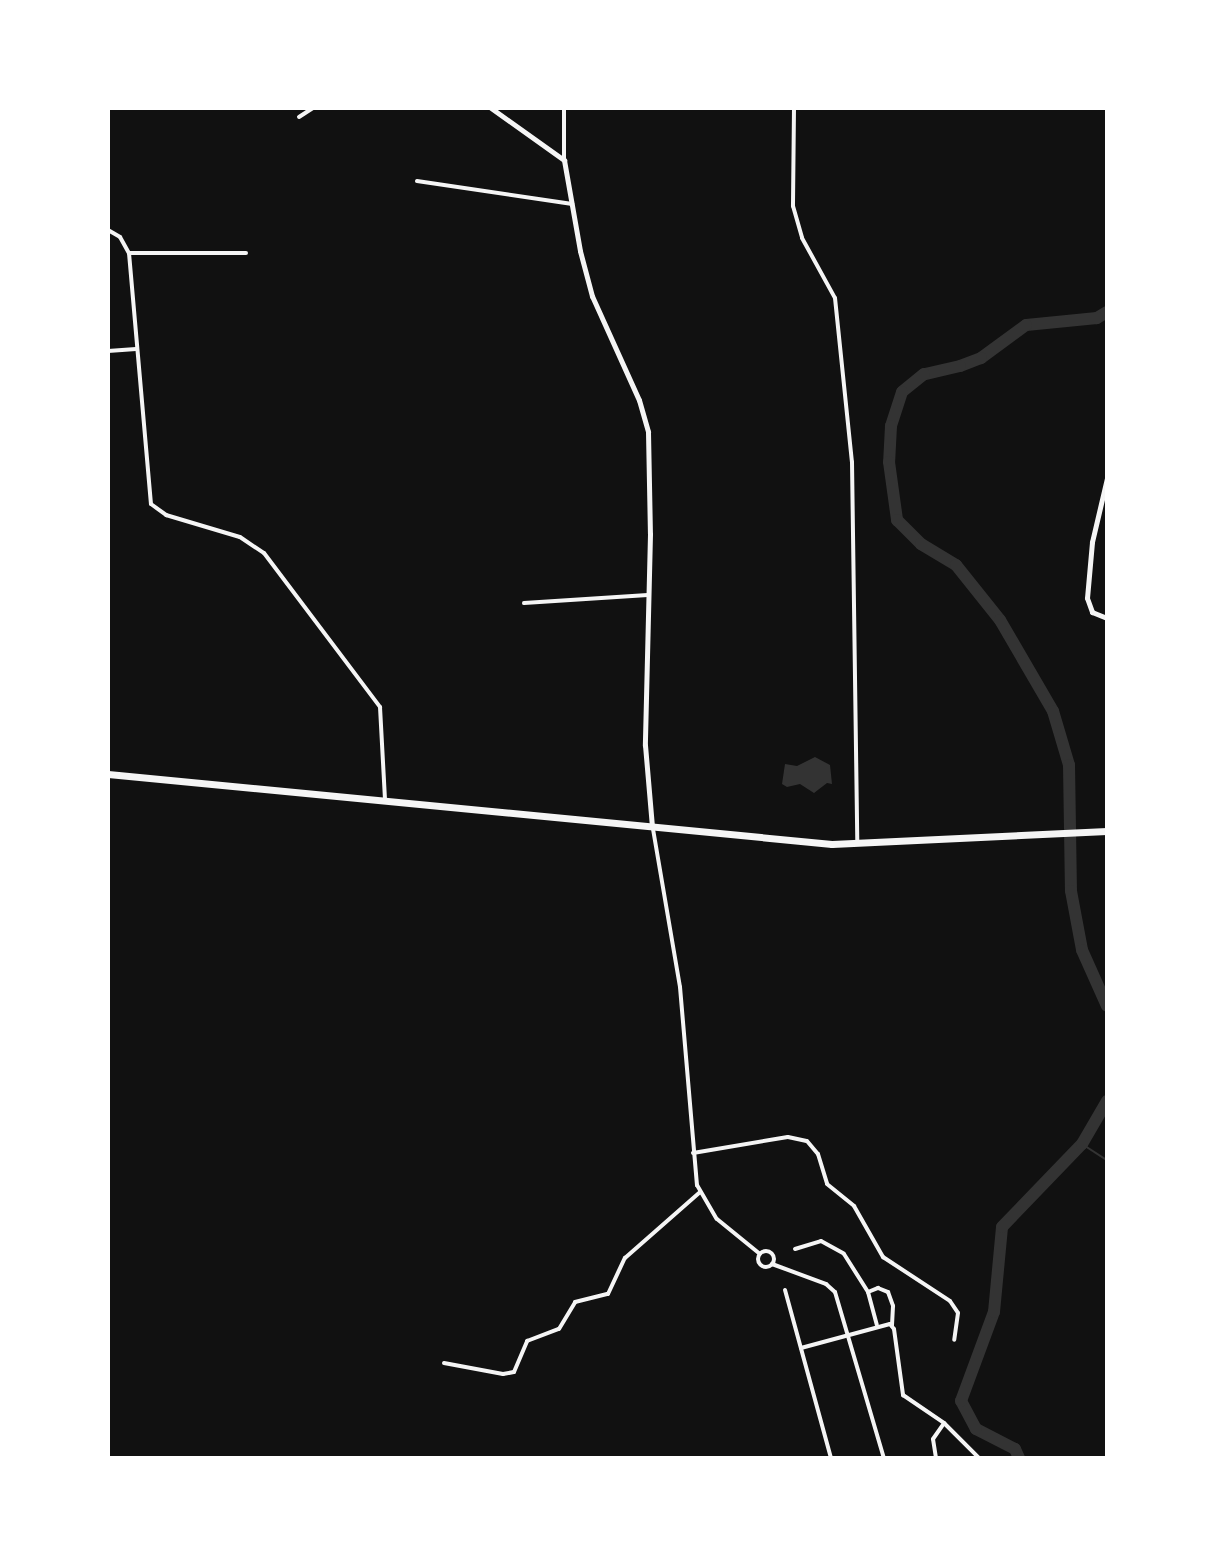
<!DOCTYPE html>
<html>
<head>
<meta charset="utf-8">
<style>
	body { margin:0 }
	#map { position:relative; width:1215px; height:1566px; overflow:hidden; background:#111; font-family:"Libre Baskerville",serif }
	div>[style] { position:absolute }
	.water>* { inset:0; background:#333 }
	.stream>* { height:2px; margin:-1px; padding:0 1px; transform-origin:1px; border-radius:1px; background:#333 }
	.river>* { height:12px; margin:-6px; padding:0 6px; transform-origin:6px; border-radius:6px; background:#333 }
	.minor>* { height:4px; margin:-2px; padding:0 2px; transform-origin:2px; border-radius:2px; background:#f5f5f5 }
	.minor>.ring { margin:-2px; padding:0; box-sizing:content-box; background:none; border:4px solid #f5f5f5; border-radius:50% }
	.tertiary>* { height:5px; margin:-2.5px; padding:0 2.5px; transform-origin:2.5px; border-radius:2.5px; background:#f5f5f5 }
	.primary>* { height:7px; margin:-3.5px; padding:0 3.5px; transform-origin:3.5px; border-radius:3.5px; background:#f5f5f5 }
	span { translate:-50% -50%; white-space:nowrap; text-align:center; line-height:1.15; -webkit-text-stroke:8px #fff; paint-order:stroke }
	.frame { position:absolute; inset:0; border:110px solid #fff; pointer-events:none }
</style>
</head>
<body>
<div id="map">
	<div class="water">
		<div style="clip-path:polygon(815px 757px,830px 765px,832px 784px,827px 783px,814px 793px,800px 784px,787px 787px,782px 784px,785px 764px,797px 766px)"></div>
	</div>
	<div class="stream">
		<div style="left:1082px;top:1144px;width:30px;rotate:33deg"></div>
	</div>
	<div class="river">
		<div style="left:1107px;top:312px;width:12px;rotate:149deg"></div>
		<div style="left:1097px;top:318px;width:71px;rotate:174.4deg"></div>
		<div style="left:1026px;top:325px;width:56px;rotate:143.7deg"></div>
		<div style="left:981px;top:358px;width:22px;rotate:159deg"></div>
		<div style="left:960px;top:366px;width:37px;rotate:167deg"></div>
		<div style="left:924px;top:374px;width:28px;rotate:141deg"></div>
		<div style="left:902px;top:392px;width:36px;rotate:108deg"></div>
		<div style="left:891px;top:426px;width:36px;rotate:93deg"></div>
		<div style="left:889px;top:462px;width:59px;rotate:82.1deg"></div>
		<div style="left:897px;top:520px;width:34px;rotate:45deg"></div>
		<div style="left:921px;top:544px;width:41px;rotate:31deg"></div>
		<div style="left:956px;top:565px;width:70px;rotate:51.3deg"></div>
		<div style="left:1000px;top:620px;width:105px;rotate:59.8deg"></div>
		<div style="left:1053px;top:711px;width:56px;rotate:73.5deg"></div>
		<div style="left:1069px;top:765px;width:126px;rotate:89.1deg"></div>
		<div style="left:1071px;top:891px;width:60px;rotate:79.4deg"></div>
		<div style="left:1082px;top:950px;width:61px;rotate:65.9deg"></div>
		<div style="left:1019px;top:1458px;width:10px;rotate:-114deg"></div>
		<div style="left:1015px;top:1449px;width:44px;rotate:-152.9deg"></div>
		<div style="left:976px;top:1429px;width:32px;rotate:-118deg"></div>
		<div style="left:961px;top:1401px;width:95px;rotate:-69.7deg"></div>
		<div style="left:994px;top:1312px;width:85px;rotate:-84.6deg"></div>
		<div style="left:1002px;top:1227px;width:115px;rotate:-46.1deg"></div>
		<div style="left:1082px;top:1144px;width:50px;rotate:-59.8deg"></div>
	</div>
	<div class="minor">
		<div style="left:564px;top:108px;width:52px;rotate:90deg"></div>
		<div style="left:794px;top:108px;width:98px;rotate:90.6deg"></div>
		<div style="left:793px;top:206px;width:33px;rotate:74deg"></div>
		<div style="left:802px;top:238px;width:68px;rotate:61.2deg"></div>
		<div style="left:835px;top:298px;width:165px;rotate:84.1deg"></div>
		<div style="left:852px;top:462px;width:380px;rotate:89.2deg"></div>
		<div style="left:299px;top:117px;width:17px;rotate:-33deg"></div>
		<div style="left:417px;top:181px;width:157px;rotate:8.4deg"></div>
		<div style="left:108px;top:230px;width:14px;rotate:30deg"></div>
		<div style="left:120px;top:237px;width:18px;rotate:61deg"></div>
		<div style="left:129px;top:253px;width:252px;rotate:85deg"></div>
		<div style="left:151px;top:504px;width:19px;rotate:36deg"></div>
		<div style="left:166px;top:515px;width:77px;rotate:16.6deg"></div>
		<div style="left:240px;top:537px;width:29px;rotate:34deg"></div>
		<div style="left:264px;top:553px;width:193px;rotate:53deg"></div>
		<div style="left:380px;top:707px;width:93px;rotate:86.9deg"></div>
		<div style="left:129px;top:253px;width:117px"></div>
		<div style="left:108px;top:351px;width:28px;rotate:-4deg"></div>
		<div style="left:524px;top:603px;width:124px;rotate:-3.7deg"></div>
		<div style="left:653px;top:829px;width:160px;rotate:80.3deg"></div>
		<div style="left:680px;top:987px;width:199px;rotate:85.1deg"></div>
		<div style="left:697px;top:1185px;width:39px;rotate:60deg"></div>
		<div style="left:717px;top:1219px;width:55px;rotate:39.1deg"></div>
		<div style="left:693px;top:1153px;width:96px;rotate:-9.6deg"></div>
		<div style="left:788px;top:1137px;width:19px;rotate:12deg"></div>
		<div style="left:807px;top:1141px;width:17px;rotate:50deg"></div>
		<div style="left:818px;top:1154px;width:31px;rotate:73deg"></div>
		<div style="left:827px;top:1184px;width:35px;rotate:39deg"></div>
		<div style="left:854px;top:1206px;width:59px;rotate:60.4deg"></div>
		<div style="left:883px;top:1257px;width:80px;rotate:33.3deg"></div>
		<div style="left:950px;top:1301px;width:14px;rotate:56deg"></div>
		<div style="left:958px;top:1313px;width:27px;rotate:98deg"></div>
		<div style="left:795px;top:1249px;width:27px;rotate:-17deg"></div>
		<div style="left:821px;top:1241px;width:26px;rotate:29deg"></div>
		<div style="left:844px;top:1254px;width:45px;rotate:57.7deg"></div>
		<div style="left:868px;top:1292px;width:34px;rotate:75deg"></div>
		<div class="ring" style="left:758px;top:1251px;width:12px;height:12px"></div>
		<div style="left:772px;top:1264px;width:58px;rotate:20.3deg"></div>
		<div style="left:826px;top:1284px;width:12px;rotate:42deg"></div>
		<div style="left:835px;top:1292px;width:173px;rotate:73.6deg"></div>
		<div style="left:785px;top:1290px;width:174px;rotate:74.7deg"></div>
		<div style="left:868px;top:1292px;width:11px;rotate:-22deg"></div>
		<div style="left:878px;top:1288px;width:11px;rotate:22deg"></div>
		<div style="left:888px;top:1292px;width:15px;rotate:70deg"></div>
		<div style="left:893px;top:1306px;width:20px;rotate:93deg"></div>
		<div style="left:801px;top:1348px;width:92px;rotate:-15.1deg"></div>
		<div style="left:890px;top:1324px;width:6px;rotate:51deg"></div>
		<div style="left:894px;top:1329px;width:67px;rotate:82.2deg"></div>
		<div style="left:903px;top:1395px;width:50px;rotate:34.3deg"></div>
		<div style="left:944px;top:1423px;width:49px;rotate:45deg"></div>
		<div style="left:444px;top:1363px;width:60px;rotate:10.6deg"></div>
		<div style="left:503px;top:1374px;width:11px;rotate:-10deg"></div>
		<div style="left:514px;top:1372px;width:34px;rotate:-67deg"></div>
		<div style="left:527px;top:1341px;width:34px;rotate:-21deg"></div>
		<div style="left:559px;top:1329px;width:31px;rotate:-59deg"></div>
		<div style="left:575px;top:1302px;width:34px;rotate:-14deg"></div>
		<div style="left:608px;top:1294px;width:40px;rotate:-65deg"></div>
		<div style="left:625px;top:1258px;width:100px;rotate:-41.3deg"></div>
		<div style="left:936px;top:1458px;width:19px;rotate:-99deg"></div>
		<div style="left:933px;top:1439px;width:19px;rotate:-55deg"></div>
	</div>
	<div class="tertiary">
		<div style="left:491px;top:108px;width:90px;rotate:35.5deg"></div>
		<div style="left:564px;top:160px;width:92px;rotate:80deg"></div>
		<div style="left:580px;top:251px;width:47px;rotate:75.1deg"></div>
		<div style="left:592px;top:296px;width:114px;rotate:65.7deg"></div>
		<div style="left:639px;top:400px;width:33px;rotate:74deg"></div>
		<div style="left:648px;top:432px;width:102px;rotate:88.9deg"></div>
		<div style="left:650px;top:534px;width:211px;rotate:91.4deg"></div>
		<div style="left:645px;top:745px;width:81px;rotate:85.1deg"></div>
		<div style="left:1107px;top:478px;width:66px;rotate:103.2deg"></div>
		<div style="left:1092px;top:542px;width:56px;rotate:95.1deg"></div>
		<div style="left:1087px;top:598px;width:15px;rotate:70deg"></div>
		<div style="left:1092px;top:612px;width:16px;rotate:22deg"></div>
	</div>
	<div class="primary">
		<div style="left:108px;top:774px;width:727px;rotate:5.52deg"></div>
		<div style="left:832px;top:844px;width:275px;rotate:-2.7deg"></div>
	</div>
	<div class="frame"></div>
</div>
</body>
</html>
